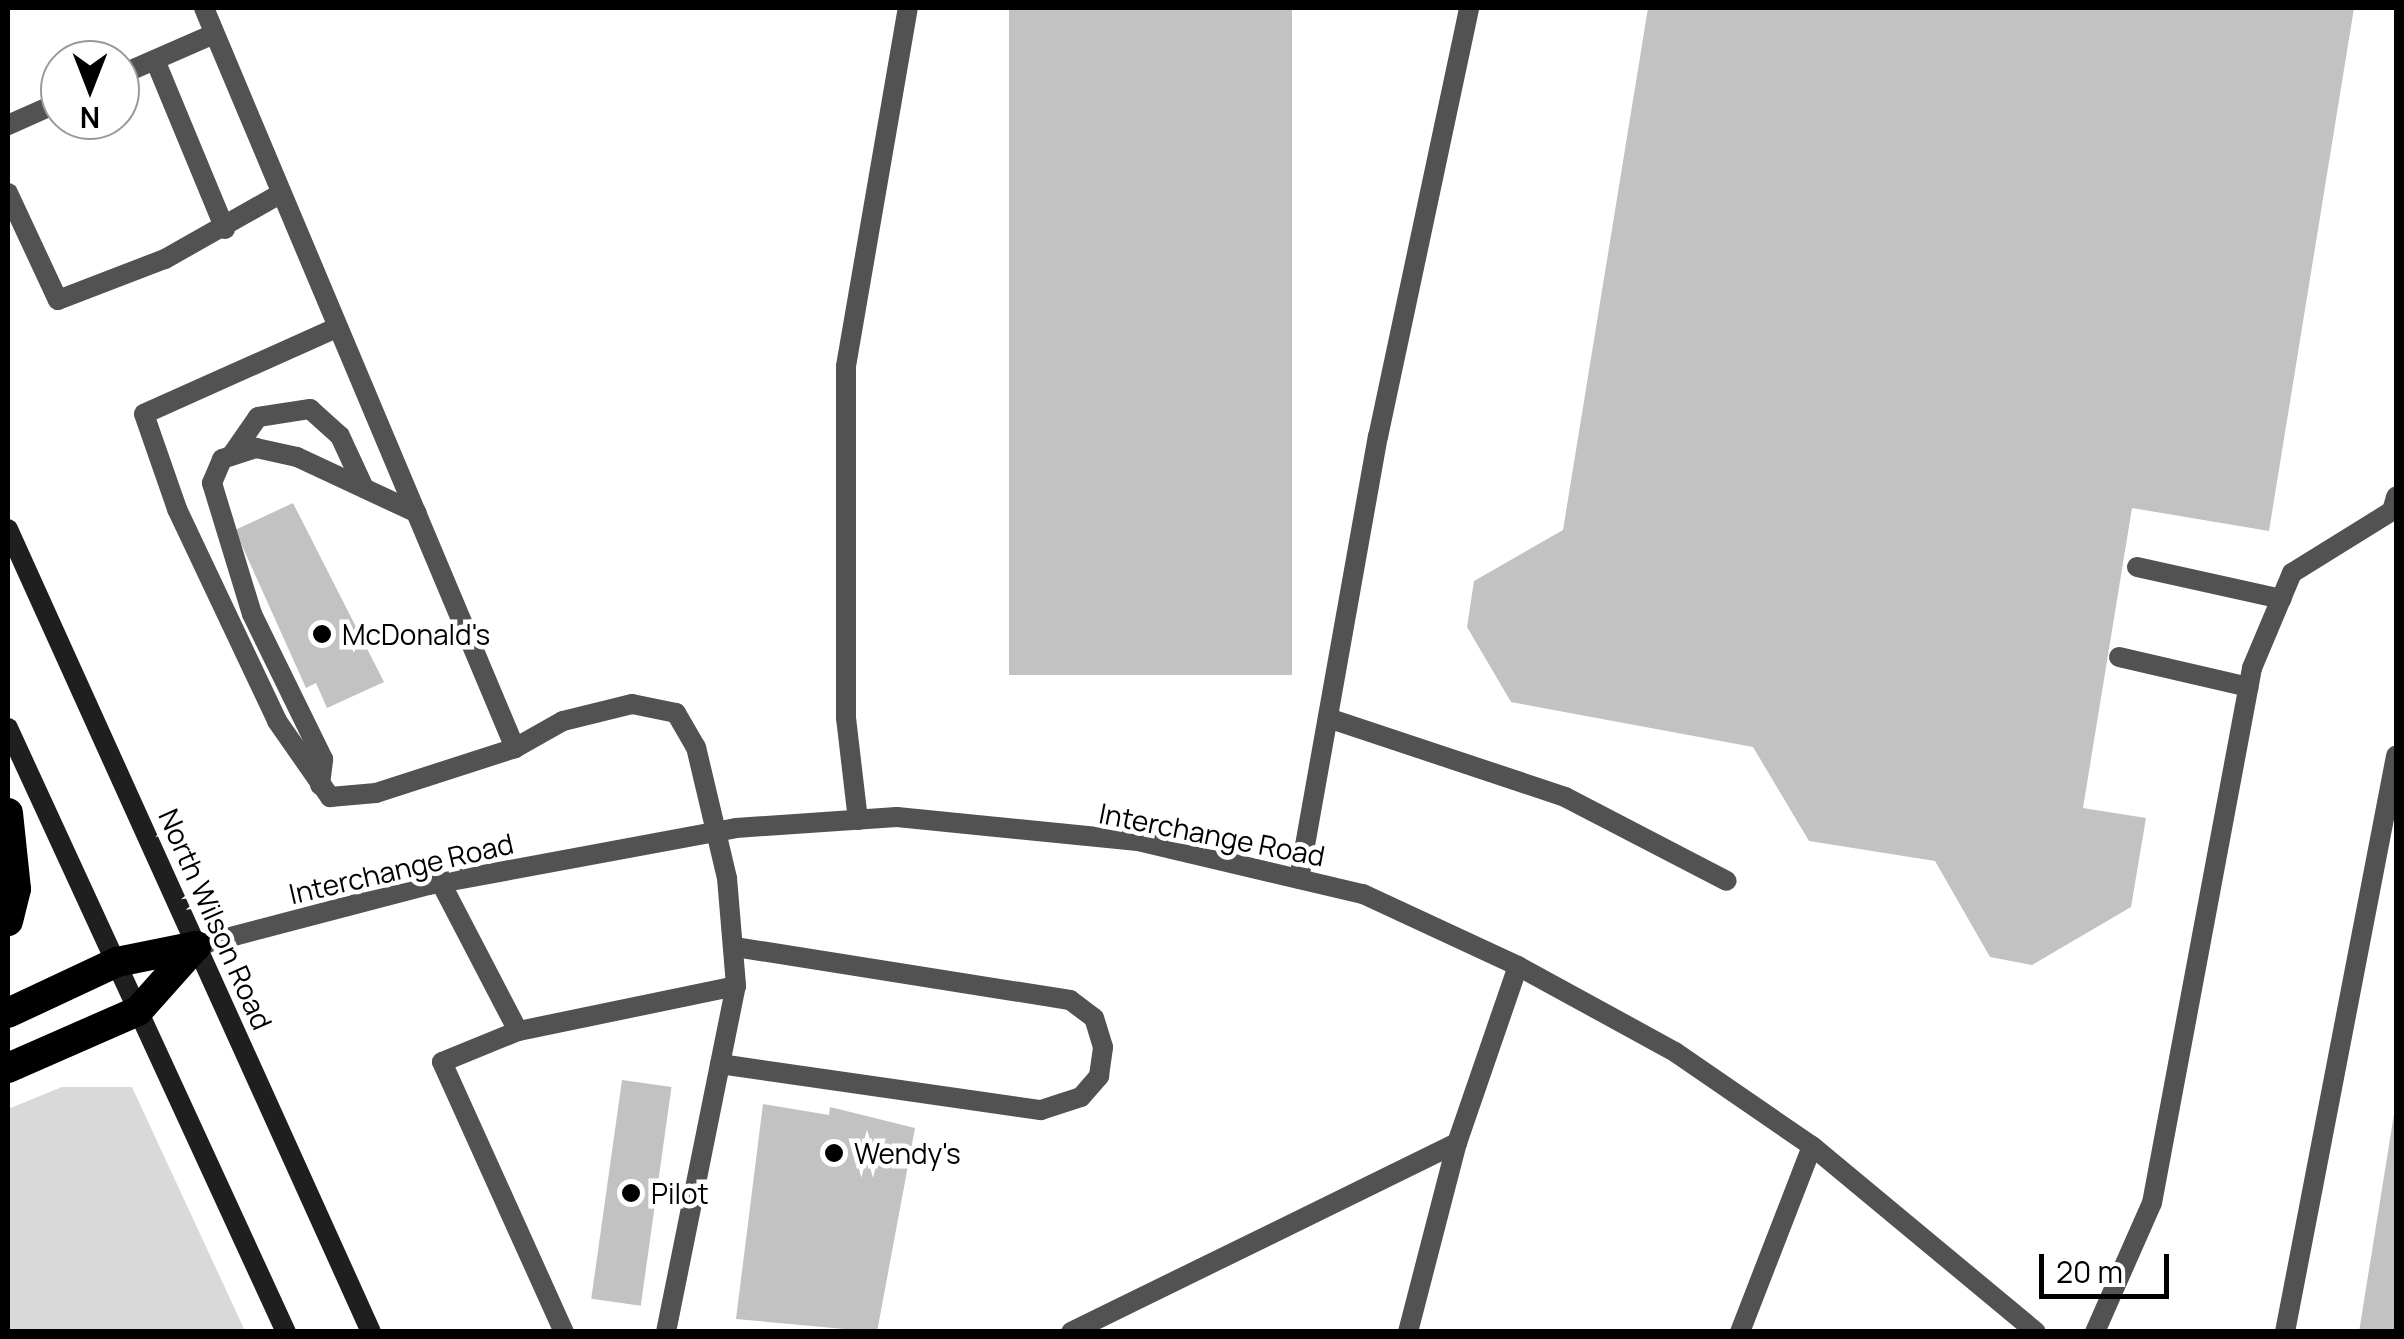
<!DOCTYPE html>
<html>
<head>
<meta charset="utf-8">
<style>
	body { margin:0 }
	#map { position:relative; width:2404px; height:1339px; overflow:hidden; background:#fff; font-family:Manrope,sans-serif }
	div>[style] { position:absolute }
	.green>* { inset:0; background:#d9d9d9 }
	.building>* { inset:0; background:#c2c2c2; transform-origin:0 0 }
	.service>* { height:20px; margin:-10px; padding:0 10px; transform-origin:10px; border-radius:10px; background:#525252 }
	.minor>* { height:20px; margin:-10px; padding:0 10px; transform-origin:10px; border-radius:10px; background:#525252 }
	.secondary>* { height:20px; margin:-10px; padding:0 10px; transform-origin:10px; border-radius:10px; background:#1f1f1f }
	.motorway>* { height:30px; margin:-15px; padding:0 15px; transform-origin:15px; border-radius:15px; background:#000 }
	.dots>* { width:28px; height:28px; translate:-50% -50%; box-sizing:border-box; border:5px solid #fff; border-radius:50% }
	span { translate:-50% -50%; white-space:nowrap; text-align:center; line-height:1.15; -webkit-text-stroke:9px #fff; paint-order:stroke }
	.poi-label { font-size:28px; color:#000 }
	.left { translate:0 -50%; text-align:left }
	.street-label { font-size:28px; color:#000 }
	.frame { position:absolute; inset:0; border:10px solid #000; pointer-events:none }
	.north { position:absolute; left:40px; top:40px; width:100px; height:100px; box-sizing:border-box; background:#fff; border:2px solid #999; border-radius:50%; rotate:180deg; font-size:28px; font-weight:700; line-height:40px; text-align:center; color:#000 }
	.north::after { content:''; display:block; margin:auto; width:35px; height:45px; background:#000; clip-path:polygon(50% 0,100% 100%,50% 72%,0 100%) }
	.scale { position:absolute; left:2039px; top:1254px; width:130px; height:45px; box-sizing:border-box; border:5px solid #000; border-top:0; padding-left:12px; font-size:30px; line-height:35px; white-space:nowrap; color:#000; -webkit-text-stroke:8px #fff; paint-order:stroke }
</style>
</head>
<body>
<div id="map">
	<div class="green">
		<div style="clip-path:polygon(62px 1087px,132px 1087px,245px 1331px,8px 1331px,8px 1109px)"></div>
	</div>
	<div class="building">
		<div style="left:1009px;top:8px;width:283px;height:667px"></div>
		<div style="clip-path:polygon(1648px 8px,2354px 8px,2269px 531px,2132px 508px,2083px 808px,2146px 818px,2131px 907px,2032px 965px,1990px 957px,1935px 861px,1809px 841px,1753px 747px,1511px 702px,1467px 627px,1474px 581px,1563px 530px)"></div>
		<div style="clip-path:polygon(293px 503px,384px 682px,327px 708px,316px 683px,306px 688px,235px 530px)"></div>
		<div style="left:622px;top:1080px;width:50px;height:221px;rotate:8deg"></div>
		<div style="clip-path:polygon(763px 1104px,829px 1115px,830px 1107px,915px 1128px,877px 1332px,736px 1319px)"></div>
		<div style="clip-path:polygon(2394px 1114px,2396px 1332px,2359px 1332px)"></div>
	</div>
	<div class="service">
		<div style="left:204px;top:8px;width:803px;rotate:67.2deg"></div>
		<div style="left:515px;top:748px;width:55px;rotate:-29.4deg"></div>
		<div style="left:563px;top:721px;width:71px;rotate:-13.8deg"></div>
		<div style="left:632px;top:704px;width:45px;rotate:11.6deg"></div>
		<div style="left:676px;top:713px;width:39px;rotate:60deg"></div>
		<div style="left:696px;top:747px;width:135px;rotate:76.7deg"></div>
		<div style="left:727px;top:878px;width:108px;rotate:85.2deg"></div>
		<div style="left:736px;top:986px;width:223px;rotate:168.3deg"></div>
		<div style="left:518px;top:1031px;width:167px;rotate:-117.5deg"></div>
		<div style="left:155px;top:60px;width:183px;rotate:67.5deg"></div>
		<div style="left:120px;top:75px;width:103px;rotate:-23.6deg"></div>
		<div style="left:8px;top:125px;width:57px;rotate:-23.9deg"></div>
		<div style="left:8px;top:193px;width:118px;rotate:65deg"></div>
		<div style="left:58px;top:300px;width:115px;rotate:-21deg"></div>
		<div style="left:165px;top:259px;width:130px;rotate:-29.5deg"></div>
		<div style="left:336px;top:328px;width:210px;rotate:155.9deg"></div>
		<div style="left:144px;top:414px;width:101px;rotate:70.8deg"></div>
		<div style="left:177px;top:509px;width:234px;rotate:64.7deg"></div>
		<div style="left:277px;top:721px;width:93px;rotate:55.1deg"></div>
		<div style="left:330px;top:797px;width:46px;rotate:-5deg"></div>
		<div style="left:376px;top:793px;width:146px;rotate:-17.9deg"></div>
		<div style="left:231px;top:456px;width:47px;rotate:-55.3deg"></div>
		<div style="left:258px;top:417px;width:53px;rotate:-8.7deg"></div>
		<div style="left:310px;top:409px;width:40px;rotate:42deg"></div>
		<div style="left:340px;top:436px;width:57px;rotate:65.2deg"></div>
		<div style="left:2137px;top:567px;width:148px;rotate:12.5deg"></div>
		<div style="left:2119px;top:657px;width:133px;rotate:13deg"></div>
		<div style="left:1328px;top:718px;width:250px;rotate:18.4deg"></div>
		<div style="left:1565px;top:797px;width:182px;rotate:27.4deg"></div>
		<div style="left:320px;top:785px;width:26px;rotate:-83deg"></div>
		<div style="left:323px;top:759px;width:161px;rotate:-116.1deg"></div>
		<div style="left:252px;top:614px;width:137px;rotate:-107deg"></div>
		<div style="left:212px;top:483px;width:26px;rotate:-67deg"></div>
		<div style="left:222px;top:459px;width:36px;rotate:-18deg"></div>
		<div style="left:256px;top:448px;width:42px;rotate:12.4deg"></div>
		<div style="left:297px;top:457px;width:132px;rotate:25deg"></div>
		<div style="left:858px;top:820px;width:103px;rotate:-96.7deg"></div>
		<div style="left:846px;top:718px;width:352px;rotate:-90deg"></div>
		<div style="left:846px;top:366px;width:363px;rotate:-80.2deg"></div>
		<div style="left:1299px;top:879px;width:449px;rotate:-79.9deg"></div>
		<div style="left:1378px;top:437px;width:439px;rotate:-78deg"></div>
		<div style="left:518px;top:1031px;width:82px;rotate:157.8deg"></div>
		<div style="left:442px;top:1062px;width:296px;rotate:65.7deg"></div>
		<div style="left:720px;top:1064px;width:324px;rotate:8.2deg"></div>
		<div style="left:1041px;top:1110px;width:42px;rotate:-18deg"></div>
		<div style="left:1081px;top:1097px;width:28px;rotate:-49deg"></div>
		<div style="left:1099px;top:1076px;width:29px;rotate:-82deg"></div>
		<div style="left:1103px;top:1047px;width:30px;rotate:-107deg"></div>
		<div style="left:1094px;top:1018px;width:30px;rotate:-143deg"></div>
		<div style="left:1070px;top:1000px;width:340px;rotate:-171deg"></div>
		<div style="left:666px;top:1332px;width:353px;rotate:-78.6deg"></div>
		<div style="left:1071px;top:1332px;width:430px;rotate:-26.1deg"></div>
		<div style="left:1408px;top:1332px;width:195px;rotate:-75.5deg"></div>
		<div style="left:1457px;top:1143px;width:187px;rotate:-71deg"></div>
		<div style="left:1740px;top:1332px;width:199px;rotate:-68.8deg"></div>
		<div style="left:2095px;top:1332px;width:141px;rotate:-66.2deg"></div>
		<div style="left:2152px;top:1203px;width:544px;rotate:-79.41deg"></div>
		<div style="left:2252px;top:668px;width:103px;rotate:-67.2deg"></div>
		<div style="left:2292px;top:573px;width:118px;rotate:-31.8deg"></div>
		<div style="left:2392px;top:511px;width:15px;rotate:-74deg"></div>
		<div style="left:2285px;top:1332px;width:587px;rotate:-79.09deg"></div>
	</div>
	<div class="minor">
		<div style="left:196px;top:946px;width:241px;rotate:-14.7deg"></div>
		<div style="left:429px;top:885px;width:312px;rotate:-10.5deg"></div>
		<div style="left:736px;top:828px;width:161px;rotate:-3.9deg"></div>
		<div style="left:897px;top:817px;width:242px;rotate:5.7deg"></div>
		<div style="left:1138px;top:841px;width:231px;rotate:13.3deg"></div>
		<div style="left:1363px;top:894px;width:171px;rotate:24.9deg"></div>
		<div style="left:1518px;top:966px;width:179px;rotate:28.7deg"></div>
		<div style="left:1675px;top:1052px;width:166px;rotate:34.5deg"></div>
		<div style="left:1812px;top:1146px;width:291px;rotate:39.7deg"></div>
	</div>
	<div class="secondary">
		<div style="left:8px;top:529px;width:881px;rotate:65.67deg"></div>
		<div style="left:8px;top:728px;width:665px;rotate:65.29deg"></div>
	</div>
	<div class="motorway">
		<div style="left:8px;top:813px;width:76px;rotate:84deg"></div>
		<div style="left:16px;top:889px;width:33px;rotate:104deg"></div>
		<div style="left:8px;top:1013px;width:120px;rotate:-25.1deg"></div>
		<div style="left:117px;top:962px;width:81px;rotate:-11.4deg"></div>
		<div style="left:8px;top:1068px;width:142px;rotate:-23.7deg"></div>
		<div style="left:138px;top:1011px;width:87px;rotate:-48.3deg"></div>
	</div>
	<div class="dots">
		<div style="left:322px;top:634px;background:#000"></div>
		<div style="left:834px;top:1153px;background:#000"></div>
		<div style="left:631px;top:1193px;background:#000"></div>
	</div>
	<div class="poi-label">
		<span class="left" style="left:342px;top:634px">McDonald's</span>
		<span class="left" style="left:854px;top:1153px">Wendy's</span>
		<span class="left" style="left:651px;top:1193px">Pilot</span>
	</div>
	<div class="street-label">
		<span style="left:1212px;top:834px;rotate:11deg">Interchange Road</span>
		<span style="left:401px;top:868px;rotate:-13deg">Interchange Road</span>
		<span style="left:216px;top:919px;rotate:66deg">North Wilson Road</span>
	</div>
	<div class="frame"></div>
	<div class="north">N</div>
	<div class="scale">20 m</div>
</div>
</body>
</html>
